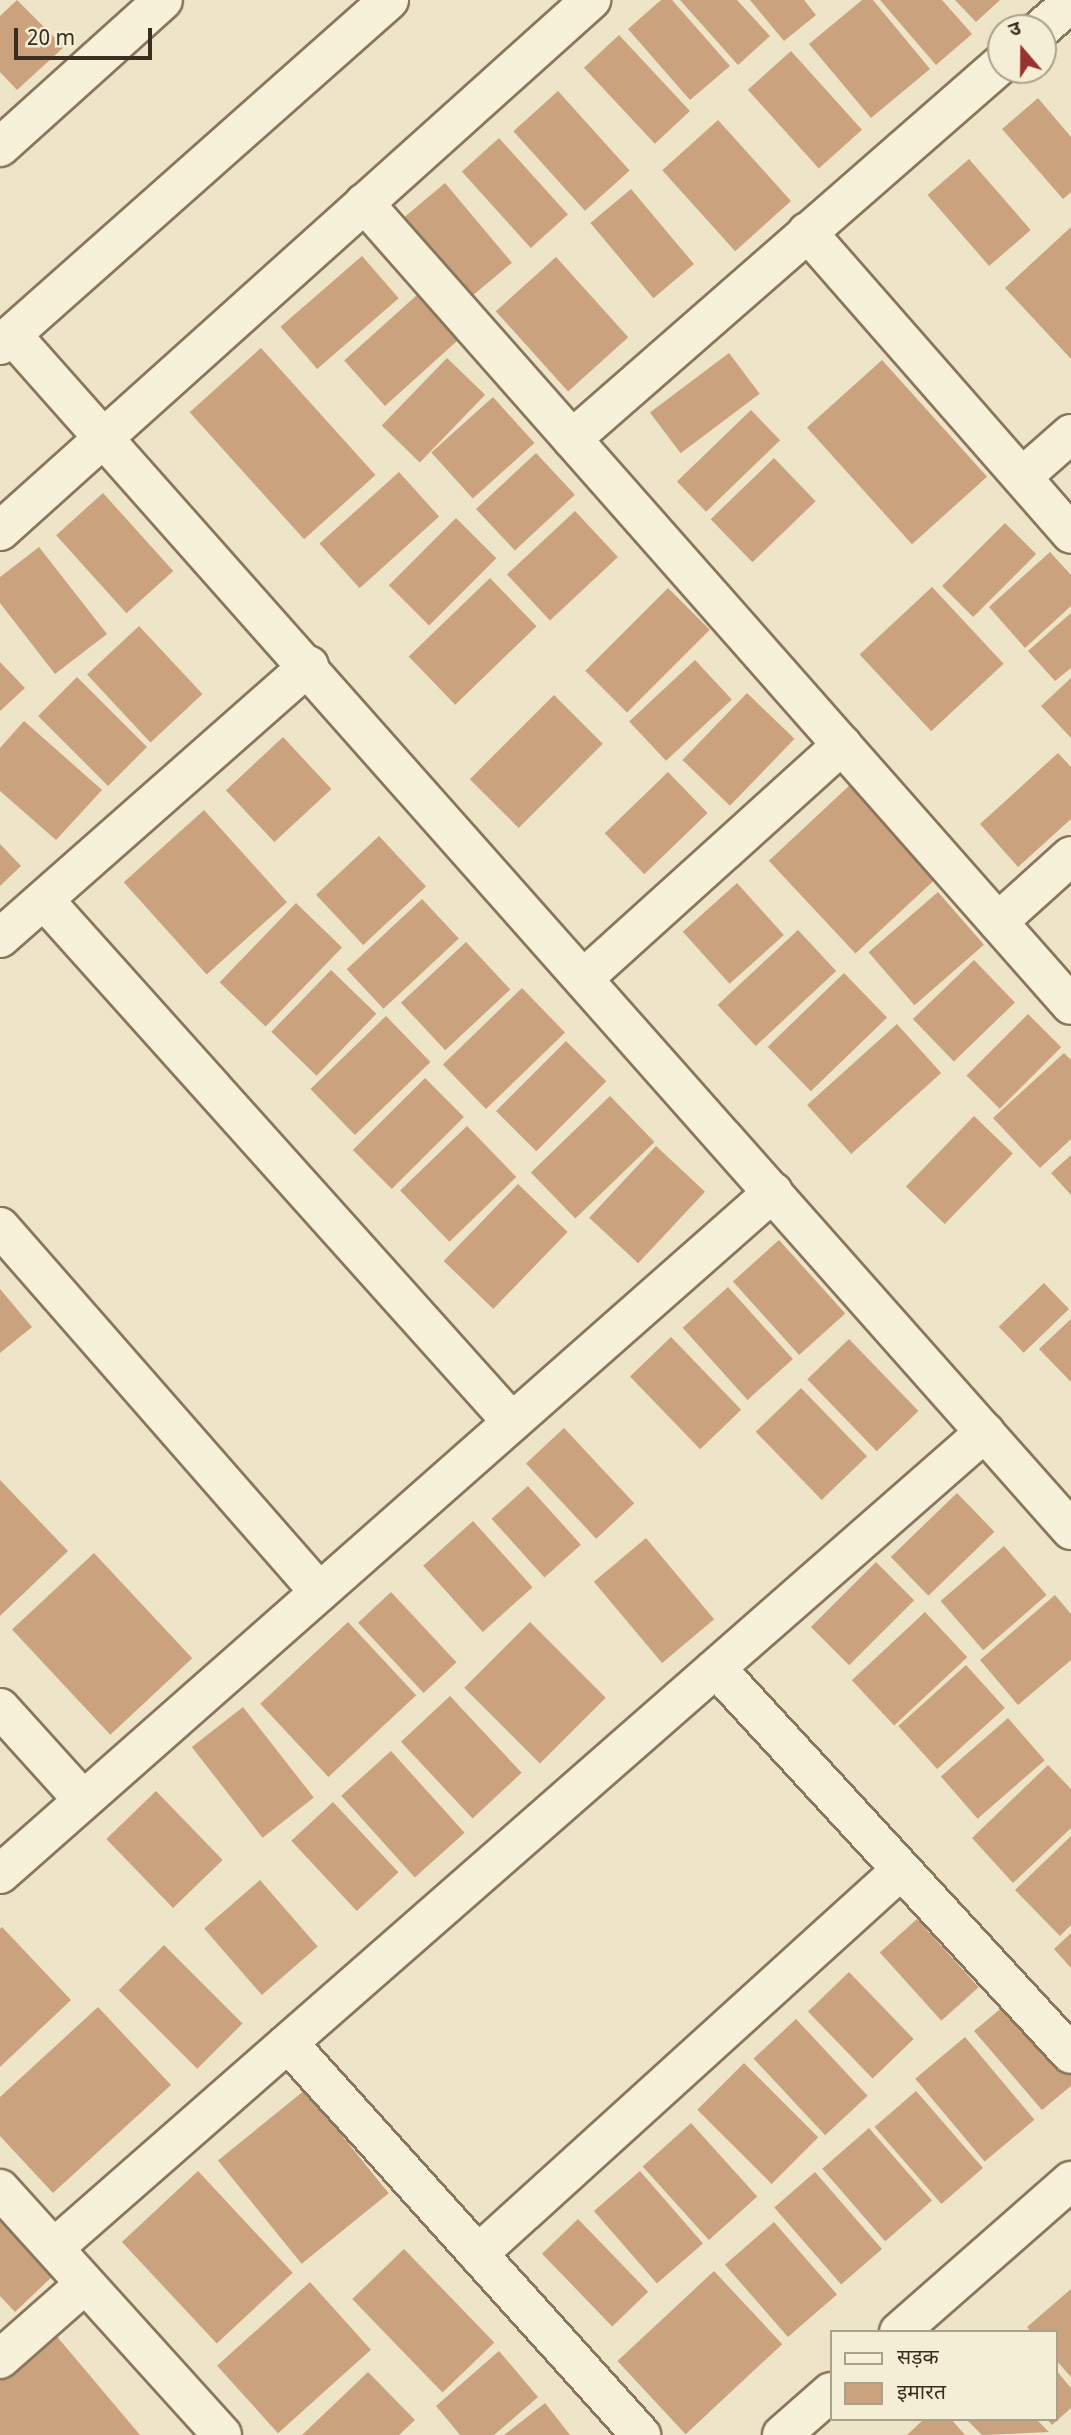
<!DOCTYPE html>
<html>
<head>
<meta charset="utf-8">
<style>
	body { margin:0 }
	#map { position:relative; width:1071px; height:2435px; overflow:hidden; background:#eee4c7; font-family:Georgia,"Noto Sans Devanagari",serif }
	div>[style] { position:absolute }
	.building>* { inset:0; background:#cba27e; transform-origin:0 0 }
	.roads { filter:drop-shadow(2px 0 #89765d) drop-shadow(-2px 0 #89765d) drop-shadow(0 2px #89765d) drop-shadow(0 -2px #89765d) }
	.minor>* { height:38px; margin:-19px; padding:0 19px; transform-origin:19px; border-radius:19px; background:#f8f1da }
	span { translate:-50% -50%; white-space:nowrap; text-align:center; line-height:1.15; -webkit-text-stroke:7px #f5eed6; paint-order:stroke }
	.legend { position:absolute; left:830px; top:2330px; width:228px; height:91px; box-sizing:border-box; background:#f5eed6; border:2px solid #aaa18d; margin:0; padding:9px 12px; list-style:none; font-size:21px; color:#3a2e20 }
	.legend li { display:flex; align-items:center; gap:14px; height:35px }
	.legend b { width:35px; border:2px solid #aaa18d }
	.north { position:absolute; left:987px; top:14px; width:70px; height:70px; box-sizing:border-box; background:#f5eed6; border:2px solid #aaa18d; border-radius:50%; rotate:340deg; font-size:19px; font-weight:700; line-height:28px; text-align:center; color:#3a2e20 }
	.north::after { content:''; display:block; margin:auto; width:24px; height:32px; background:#97322e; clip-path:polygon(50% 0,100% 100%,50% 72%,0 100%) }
	.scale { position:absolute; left:14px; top:28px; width:138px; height:32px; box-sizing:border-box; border:4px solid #3a2e20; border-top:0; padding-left:9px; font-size:21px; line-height:24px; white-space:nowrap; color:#3a2e20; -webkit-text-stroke:5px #f5eed6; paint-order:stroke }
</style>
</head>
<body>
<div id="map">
	<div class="building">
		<div style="clip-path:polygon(17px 0,64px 47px,17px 90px,0 72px,0 16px)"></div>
		<div style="clip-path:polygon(661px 0,672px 0,730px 66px,690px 100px,628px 29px)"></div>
		<div style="clip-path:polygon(680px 0,737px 0,770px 36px,738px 65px)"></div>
		<div style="clip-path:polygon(750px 0,804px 0,816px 15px,784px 41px)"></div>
		<div style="clip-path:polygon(862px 0,873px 0,930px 69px,871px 118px,809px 44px)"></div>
		<div style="clip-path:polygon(880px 0,942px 0,972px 34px,936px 65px)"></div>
		<div style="clip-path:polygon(955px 0,1000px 0,976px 22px)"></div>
		<div style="left:619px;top:35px;width:104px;height:48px;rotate:47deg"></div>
		<div style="left:791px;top:51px;width:106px;height:58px;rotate:48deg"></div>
		<div style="left:558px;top:91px;width:107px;height:60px;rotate:48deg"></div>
		<div style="clip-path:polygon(1038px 98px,1071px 137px,1071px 192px,1063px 199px,1002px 129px)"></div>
		<div style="left:718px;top:120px;width:109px;height:75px;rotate:48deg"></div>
		<div style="left:499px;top:138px;width:103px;height:50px;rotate:48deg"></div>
		<div style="left:969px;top:159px;width:94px;height:55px;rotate:49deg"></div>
		<div style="left:445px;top:183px;width:104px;height:59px;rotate:50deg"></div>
		<div style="left:631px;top:189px;width:98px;height:53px;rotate:50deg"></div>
		<div style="clip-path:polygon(1071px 227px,1071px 359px,1005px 288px)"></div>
		<div style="left:362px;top:256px;width:56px;height:108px;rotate:49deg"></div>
		<div style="left:556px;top:257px;width:108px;height:81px;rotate:48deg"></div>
		<div style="left:417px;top:295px;width:61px;height:98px;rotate:48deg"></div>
		<div style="left:261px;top:348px;width:171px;height:96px;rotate:48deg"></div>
		<div style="left:729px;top:353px;width:51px;height:99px;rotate:53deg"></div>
		<div style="left:447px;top:358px;width:53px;height:94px;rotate:44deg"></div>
		<div style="left:882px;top:360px;width:157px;height:101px;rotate:48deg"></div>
		<div style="left:493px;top:397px;width:62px;height:83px;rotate:48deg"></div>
		<div style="left:751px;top:410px;width:42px;height:103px;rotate:46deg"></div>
		<div style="left:536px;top:453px;width:57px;height:82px;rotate:47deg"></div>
		<div style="left:774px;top:458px;width:60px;height:88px;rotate:46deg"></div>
		<div style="left:399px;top:472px;width:60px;height:107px;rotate:48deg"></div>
		<div style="left:103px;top:493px;width:105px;height:63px;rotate:48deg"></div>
		<div style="left:575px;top:511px;width:63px;height:93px;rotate:47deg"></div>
		<div style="left:456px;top:518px;width:57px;height:95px;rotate:45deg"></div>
		<div style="left:1005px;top:523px;width:44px;height:89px;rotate:45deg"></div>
		<div style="clip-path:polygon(39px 547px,107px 634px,55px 674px,0 603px,0 577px)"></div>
		<div style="clip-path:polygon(1050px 552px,1071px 575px,1071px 606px,1025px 648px,989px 607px)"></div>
		<div style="left:490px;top:578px;width:67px;height:113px;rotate:46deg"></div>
		<div style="left:932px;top:587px;width:105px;height:99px;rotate:47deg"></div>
		<div style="left:668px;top:588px;width:59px;height:117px;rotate:45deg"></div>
		<div style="clip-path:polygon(1071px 613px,1071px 668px,1055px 681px,1028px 651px)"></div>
		<div style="left:139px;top:626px;width:93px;height:71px;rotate:47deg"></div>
		<div style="left:695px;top:660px;width:54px;height:90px;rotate:47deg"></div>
		<div style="clip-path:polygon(0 662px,25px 688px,0 711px)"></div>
		<div style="left:77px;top:677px;width:99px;height:55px;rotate:45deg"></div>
		<div style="clip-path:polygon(1071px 678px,1071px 738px,1041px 706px)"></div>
		<div style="left:747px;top:693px;width:66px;height:93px;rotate:44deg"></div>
		<div style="left:554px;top:695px;width:69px;height:119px;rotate:45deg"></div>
		<div style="clip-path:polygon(24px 721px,102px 790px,56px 840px,0 791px,0 748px)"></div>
		<div style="left:283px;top:737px;width:71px;height:78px;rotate:47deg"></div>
		<div style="clip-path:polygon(1058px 753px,1071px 767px,1071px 819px,1018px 867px,980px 824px)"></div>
		<div style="left:668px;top:772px;width:57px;height:88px;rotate:46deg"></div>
		<div style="left:850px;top:785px;width:127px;height:111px;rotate:47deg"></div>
		<div style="left:204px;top:810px;width:124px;height:108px;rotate:48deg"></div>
		<div style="left:379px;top:836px;width:69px;height:86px;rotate:47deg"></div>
		<div style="clip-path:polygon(0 844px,21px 866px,0 886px)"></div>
		<div style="left:737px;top:883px;width:70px;height:73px;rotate:48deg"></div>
		<div style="left:938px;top:892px;width:70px;height:92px;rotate:49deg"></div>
		<div style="left:422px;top:899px;width:54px;height:103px;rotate:47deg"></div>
		<div style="left:296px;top:903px;width:64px;height:110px;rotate:44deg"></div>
		<div style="left:798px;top:930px;width:56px;height:110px;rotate:47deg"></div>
		<div style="left:466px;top:942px;width:65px;height:89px;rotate:47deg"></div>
		<div style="left:974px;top:960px;width:59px;height:85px;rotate:46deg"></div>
		<div style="left:331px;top:970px;width:63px;height:86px;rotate:44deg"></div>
		<div style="left:844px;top:973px;width:62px;height:106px;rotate:46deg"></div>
		<div style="left:522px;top:988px;width:62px;height:110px;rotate:46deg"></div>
		<div style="left:1028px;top:1014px;width:47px;height:87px;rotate:45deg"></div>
		<div style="left:386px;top:1016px;width:64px;height:105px;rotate:46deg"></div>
		<div style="left:897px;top:1024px;width:66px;height:121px;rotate:48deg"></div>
		<div style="left:566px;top:1041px;width:57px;height:99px;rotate:45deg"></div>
		<div style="clip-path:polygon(1064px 1053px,1071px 1060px,1071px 1139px,1040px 1168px,993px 1118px)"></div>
		<div style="left:425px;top:1078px;width:55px;height:102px;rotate:45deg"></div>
		<div style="left:610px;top:1096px;width:64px;height:110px;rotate:46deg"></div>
		<div style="left:974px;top:1116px;width:54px;height:98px;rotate:44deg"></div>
		<div style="left:467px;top:1126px;width:71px;height:93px;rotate:46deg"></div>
		<div style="left:656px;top:1146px;width:67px;height:98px;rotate:43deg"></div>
		<div style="clip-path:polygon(1071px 1155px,1071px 1195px,1051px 1173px)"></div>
		<div style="left:518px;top:1184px;width:69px;height:107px;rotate:44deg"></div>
		<div style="left:779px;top:1240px;width:99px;height:62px;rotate:48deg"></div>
		<div style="left:1044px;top:1283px;width:36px;height:63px;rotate:46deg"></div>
		<div style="left:728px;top:1287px;width:97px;height:61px;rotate:48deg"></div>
		<div style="clip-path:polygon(0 1289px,32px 1327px,0 1353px)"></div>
		<div style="clip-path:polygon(1071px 1319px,1071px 1382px,1039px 1349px)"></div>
		<div style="left:671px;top:1337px;width:101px;height:57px;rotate:46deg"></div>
		<div style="left:849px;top:1339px;width:100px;height:58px;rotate:46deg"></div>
		<div style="left:801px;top:1388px;width:95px;height:63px;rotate:46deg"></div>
		<div style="left:564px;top:1428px;width:103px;height:52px;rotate:47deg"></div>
		<div style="clip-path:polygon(0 1480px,68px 1551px,0 1616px)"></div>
		<div style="left:528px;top:1486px;width:79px;height:49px;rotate:48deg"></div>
		<div style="left:957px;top:1493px;width:54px;height:92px;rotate:46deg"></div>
		<div style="left:473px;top:1521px;width:89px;height:67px;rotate:48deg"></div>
		<div style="left:646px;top:1538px;width:106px;height:68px;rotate:50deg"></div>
		<div style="left:1004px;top:1546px;width:65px;height:84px;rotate:49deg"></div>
		<div style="left:94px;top:1553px;width:144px;height:112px;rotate:47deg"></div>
		<div style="left:876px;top:1562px;width:54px;height:92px;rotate:45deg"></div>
		<div style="left:391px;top:1592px;width:96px;height:45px;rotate:47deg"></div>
		<div style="clip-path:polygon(1055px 1595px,1071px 1614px,1071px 1660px,1018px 1705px,980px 1660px)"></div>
		<div style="left:925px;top:1612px;width:62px;height:100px;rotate:47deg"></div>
		<div style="left:348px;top:1622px;width:100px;height:120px;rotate:47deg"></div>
		<div style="left:530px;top:1622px;width:107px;height:93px;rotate:45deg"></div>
		<div style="left:966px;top:1665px;width:58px;height:91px;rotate:48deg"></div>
		<div style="left:450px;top:1696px;width:105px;height:67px;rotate:47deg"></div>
		<div style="left:243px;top:1707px;width:115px;height:65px;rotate:52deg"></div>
		<div style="left:1008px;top:1718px;width:56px;height:89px;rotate:49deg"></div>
		<div style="left:391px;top:1751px;width:110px;height:67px;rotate:48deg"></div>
		<div style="clip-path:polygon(1048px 1765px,1071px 1789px,1071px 1828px,1013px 1883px,972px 1838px)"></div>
		<div style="left:156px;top:1791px;width:96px;height:69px;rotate:46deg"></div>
		<div style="left:333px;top:1802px;width:96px;height:57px;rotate:47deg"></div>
		<div style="clip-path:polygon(1071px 1836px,1071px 1925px,1060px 1936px,1015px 1890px)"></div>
		<div style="left:260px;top:1880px;width:88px;height:74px;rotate:49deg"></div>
		<div style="left:917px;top:1919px;width:92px;height:50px;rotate:48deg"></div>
		<div style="clip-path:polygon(2px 1927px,71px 2000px,0 2067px,0 1929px)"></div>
		<div style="clip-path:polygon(1071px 1933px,1071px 1968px,1054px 1949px)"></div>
		<div style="left:164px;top:1945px;width:111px;height:64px;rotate:45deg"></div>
		<div style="left:849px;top:1972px;width:93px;height:57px;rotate:46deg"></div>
		<div style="clip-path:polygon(1011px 2000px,1071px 2069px,1071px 2086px,1042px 2110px,974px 2031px)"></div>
		<div style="clip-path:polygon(98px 2007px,171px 2085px,53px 2193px,0 2136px,0 2097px)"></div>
		<div style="left:796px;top:2019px;width:105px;height:58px;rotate:47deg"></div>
		<div style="left:965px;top:2037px;width:108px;height:65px;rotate:50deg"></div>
		<div style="left:744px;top:2063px;width:105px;height:66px;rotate:45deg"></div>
		<div style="left:305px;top:2090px;width:133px;height:112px;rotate:51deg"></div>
		<div style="left:916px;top:2091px;width:102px;height:55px;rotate:49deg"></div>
		<div style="left:691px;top:2123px;width:99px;height:65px;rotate:48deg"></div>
		<div style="left:869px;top:2128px;width:96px;height:62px;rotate:49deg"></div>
		<div style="left:198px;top:2171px;width:139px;height:104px;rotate:47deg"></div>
		<div style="left:640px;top:2171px;width:96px;height:61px;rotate:49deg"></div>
		<div style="left:815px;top:2172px;width:102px;height:54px;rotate:49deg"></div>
		<div style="clip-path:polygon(0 2207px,59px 2270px,15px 2312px,0 2296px)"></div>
		<div style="left:578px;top:2219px;width:101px;height:50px;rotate:46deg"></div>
		<div style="left:774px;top:2222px;width:96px;height:65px;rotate:49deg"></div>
		<div style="left:404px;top:2249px;width:130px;height:72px;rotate:46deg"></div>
		<div style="left:714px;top:2271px;width:100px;height:132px;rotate:47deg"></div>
		<div style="left:310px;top:2282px;width:91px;height:125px;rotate:48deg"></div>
		<div style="clip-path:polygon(1071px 2289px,1071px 2377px,1055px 2359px,1055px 2332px,1031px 2332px,1027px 2327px)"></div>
		<div style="clip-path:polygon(54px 2333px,140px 2435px,0 2435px,0 2377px)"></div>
		<div style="clip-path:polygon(499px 2351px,538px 2397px,494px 2435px,460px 2435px,436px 2406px)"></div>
		<div style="clip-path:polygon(1055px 2369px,1071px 2388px,1071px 2408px,1052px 2425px,1047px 2419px,1055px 2419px)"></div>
		<div style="clip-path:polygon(368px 2372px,415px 2420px,399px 2435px,302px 2435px)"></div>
		<div style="clip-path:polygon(545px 2403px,570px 2435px,504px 2435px)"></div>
		<div style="clip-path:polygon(924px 2419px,951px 2419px,965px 2435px,907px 2435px)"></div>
		<div style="clip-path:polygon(966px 2419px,1036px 2419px,1049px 2432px,982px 2435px)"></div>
	</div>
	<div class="roads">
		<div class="minor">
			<div style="left:1042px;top:28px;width:38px;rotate:-41deg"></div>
			<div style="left:0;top:147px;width:219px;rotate:-42deg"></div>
			<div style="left:364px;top:203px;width:1069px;rotate:48.6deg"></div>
			<div style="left:807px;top:232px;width:401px;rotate:48.8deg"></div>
			<div style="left:12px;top:335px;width:1597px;rotate:48.45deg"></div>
			<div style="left:0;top:345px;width:520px;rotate:-41.57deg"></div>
			<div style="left:572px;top:439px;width:570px;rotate:-41.16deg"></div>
			<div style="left:1022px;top:477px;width:65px;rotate:-41.3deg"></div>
			<div style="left:0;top:531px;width:795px;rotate:-41.94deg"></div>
			<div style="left:44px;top:900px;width:701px;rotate:48.12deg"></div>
			<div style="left:998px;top:922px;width:98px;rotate:-42.1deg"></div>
			<div style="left:0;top:938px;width:412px;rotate:-41.4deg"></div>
			<div style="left:584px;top:978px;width:348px;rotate:-42.1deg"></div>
			<div style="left:0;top:1227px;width:485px;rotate:48.8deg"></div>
			<div style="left:716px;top:1668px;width:524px;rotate:47.4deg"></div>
			<div style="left:0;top:1708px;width:124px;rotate:47.9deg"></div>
			<div style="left:0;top:1874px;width:1031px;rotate:-41.42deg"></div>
			<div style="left:288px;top:2043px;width:528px;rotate:48deg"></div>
			<div style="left:0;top:2189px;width:331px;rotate:47.9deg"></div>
			<div style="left:54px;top:2248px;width:1238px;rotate:-41.23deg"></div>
			<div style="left:478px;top:2254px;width:571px;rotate:-42.23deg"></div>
			<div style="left:899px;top:2332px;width:229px;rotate:-41.3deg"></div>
			<div style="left:0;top:2359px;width:113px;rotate:-41.4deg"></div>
			<div style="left:782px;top:2435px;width:65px;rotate:-41.3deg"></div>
		</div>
	</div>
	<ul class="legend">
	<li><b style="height:9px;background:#f8f1da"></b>सड़क</li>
	<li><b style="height:19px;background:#cba27e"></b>इमारत</li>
	</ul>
	<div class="north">उ</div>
	<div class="scale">20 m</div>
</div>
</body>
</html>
